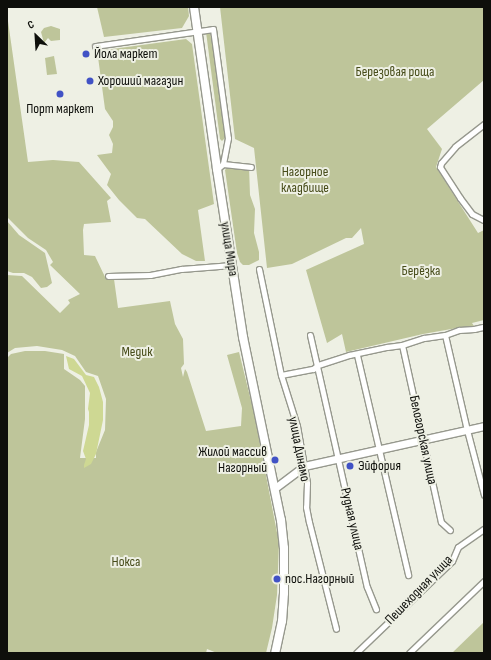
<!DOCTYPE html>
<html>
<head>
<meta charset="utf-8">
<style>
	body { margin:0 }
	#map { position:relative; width:491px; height:660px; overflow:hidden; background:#eef0e4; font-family:"Sofia Sans Condensed",sans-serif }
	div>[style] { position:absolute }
	.green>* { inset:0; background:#bec59a }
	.water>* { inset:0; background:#ced893 }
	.roads { filter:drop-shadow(1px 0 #96988d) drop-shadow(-1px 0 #96988d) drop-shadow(0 1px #96988d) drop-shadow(0 -1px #96988d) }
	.street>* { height:5px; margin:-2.5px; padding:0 2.5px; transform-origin:2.5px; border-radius:2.5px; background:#fff }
	.secondary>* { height:7px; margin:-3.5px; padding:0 3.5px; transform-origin:3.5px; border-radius:3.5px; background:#fff }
	.primary>* { height:8px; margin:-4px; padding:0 4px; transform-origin:4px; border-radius:4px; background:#fff }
	.dots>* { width:11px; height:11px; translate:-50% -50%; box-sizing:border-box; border:2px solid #eef0e4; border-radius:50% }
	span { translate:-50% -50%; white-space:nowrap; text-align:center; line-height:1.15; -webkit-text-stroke:4px #eef0e4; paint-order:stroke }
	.poi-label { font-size:14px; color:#0e0f0b }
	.left { translate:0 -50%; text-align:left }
	.right { translate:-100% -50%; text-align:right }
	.park-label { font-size:14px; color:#474c1a }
	.street-label { font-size:14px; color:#0e0f0b }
	.frame { position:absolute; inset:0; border:8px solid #0e0f0b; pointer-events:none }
	.north { position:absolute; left:16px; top:16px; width:40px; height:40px; -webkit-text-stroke:3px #eef0e4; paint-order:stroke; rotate:335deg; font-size:11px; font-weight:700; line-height:16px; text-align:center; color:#0e0f0b }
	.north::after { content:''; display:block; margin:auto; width:14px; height:18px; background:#0e0f0b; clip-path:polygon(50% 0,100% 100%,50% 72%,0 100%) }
</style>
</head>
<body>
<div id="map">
	<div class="green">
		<div style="clip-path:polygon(97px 7px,188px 7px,189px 16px,182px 28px,104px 37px)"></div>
		<div style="clip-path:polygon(220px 7px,484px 7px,484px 80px,427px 129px,442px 149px,436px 167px,478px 233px,484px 230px,484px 320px,472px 323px,474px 326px,457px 328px,423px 334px,346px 352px,342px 334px,327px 343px,306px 270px,364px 244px,361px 228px,352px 238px,346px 238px,292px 264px,267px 268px,254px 148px,235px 139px)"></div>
		<div style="clip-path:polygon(7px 14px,28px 162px,53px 160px,79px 162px,111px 198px,107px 201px,111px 222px,84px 224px,83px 230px,84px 255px,95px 256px,106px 279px,114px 279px,118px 308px,170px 301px,175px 324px,183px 339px,184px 364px,181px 368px,183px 377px,185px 369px,187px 372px,206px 431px,241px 426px,242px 408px,227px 355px,239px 352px,254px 413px,279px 543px,277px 595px,272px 628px,266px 653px,217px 653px,207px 649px,206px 653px,7px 653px,7px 358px,11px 354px,25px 351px,45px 351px,64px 354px,64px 369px,80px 380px,85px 386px,85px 419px,80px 458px,96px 458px,96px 452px,105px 430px,106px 399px,98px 376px,86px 372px,75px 356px,62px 350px,37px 346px,15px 348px,7px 353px,7px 275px,22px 276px,60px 313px,70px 303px,68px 300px,80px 294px,50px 265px,53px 262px,46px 250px,28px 238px,7px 217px)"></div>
		<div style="clip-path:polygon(51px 26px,60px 29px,60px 40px,51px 41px,48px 38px,44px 43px,41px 32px,44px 28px)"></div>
		<div style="clip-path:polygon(206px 32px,210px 32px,218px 77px,226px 137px,222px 141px,220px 139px)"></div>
		<div style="clip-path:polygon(186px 39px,192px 44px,214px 204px,198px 210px,205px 261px,196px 261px,182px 254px,145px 219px,137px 218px,119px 200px,107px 185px,111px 174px,97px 155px,112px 153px,113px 144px,109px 135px,113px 127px,113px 121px,105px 109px,98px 57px,99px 54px,105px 50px)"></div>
		<div style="clip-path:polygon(54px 56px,57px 74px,47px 75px,45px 58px)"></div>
		<div style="clip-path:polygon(240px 163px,249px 166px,250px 195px,255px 209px,254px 233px,259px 252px,259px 260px,249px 265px,243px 265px,240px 262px,237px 253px,225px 170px,230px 164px)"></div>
		<div style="clip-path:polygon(7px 221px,19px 235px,45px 253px,52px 283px,47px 287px,41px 288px,32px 277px,24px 273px,13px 273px,7px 271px)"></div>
		<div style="clip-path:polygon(484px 622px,484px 653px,452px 653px)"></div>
	</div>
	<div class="water">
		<div style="clip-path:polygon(66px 356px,74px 359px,86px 375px,94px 377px,99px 387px,103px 402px,103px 420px,96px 454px,91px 464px,84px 468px,84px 465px,86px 459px,83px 451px,89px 425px,89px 412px,88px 409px,90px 393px,82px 376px,69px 369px)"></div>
	</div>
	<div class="roads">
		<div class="street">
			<div style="left:95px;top:46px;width:119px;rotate:-8.2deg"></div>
			<div style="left:213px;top:29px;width:110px;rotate:82.2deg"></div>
			<div style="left:228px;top:138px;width:26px;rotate:101deg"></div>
			<div style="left:223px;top:164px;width:8px;rotate:140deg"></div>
			<div style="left:484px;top:124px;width:37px;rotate:142deg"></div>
			<div style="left:455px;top:147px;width:21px;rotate:131deg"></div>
			<div style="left:441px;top:163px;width:4px;rotate:104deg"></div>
			<div style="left:440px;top:167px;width:37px;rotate:57deg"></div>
			<div style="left:460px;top:198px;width:20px;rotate:53deg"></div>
			<div style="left:472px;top:214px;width:13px;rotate:27deg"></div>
			<div style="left:223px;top:164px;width:28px;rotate:6deg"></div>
			<div style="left:259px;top:269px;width:108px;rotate:78.3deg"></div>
			<div style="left:281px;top:375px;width:53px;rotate:72.6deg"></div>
			<div style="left:297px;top:426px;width:58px;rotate:80deg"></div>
			<div style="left:307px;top:483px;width:24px;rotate:92deg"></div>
			<div style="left:306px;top:507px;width:15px;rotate:79deg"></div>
			<div style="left:309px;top:522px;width:110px;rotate:75.8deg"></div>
			<div style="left:108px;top:276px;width:42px;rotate:-1.4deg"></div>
			<div style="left:150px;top:275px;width:32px;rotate:-11deg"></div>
			<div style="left:181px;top:269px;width:51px;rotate:-4.5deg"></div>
			<div style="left:310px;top:335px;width:258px;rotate:77.3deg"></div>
			<div style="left:367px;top:587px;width:24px;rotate:68deg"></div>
			<div style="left:445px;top:335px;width:98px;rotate:77deg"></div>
			<div style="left:467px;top:430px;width:67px;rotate:75.3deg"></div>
			<div style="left:402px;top:345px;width:181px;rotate:77.6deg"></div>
			<div style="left:441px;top:522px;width:12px;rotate:42deg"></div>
			<div style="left:357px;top:355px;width:226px;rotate:76.9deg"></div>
			<div style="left:281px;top:375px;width:33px;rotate:-11deg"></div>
			<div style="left:313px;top:369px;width:6px;rotate:-39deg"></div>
			<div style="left:318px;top:365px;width:33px;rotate:-18deg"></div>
			<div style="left:349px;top:355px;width:39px;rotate:-12deg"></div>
			<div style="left:387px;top:347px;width:15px;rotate:-8deg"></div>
			<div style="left:402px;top:345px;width:23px;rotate:-18deg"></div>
			<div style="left:424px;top:338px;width:21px;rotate:-8deg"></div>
			<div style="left:445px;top:335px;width:15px;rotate:-20deg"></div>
			<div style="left:459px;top:330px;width:15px;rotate:-4deg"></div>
			<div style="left:474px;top:329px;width:9px;rotate:-13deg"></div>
			<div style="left:356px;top:653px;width:133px;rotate:-43.8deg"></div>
			<div style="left:452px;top:561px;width:15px;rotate:-67deg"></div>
			<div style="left:458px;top:547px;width:32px;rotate:-35deg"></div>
			<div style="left:409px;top:653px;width:104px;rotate:-43.8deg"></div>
		</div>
		<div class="secondary">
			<div style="left:275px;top:488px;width:36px;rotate:-37deg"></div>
			<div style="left:304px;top:466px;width:184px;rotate:-12.5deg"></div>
		</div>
		<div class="primary">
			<div style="left:194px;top:7px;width:164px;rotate:81.9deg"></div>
			<div style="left:217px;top:169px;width:170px;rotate:81.2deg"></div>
			<div style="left:243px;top:337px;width:187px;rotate:78.3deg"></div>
			<div style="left:281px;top:520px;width:28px;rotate:84deg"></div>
			<div style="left:284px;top:548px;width:45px;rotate:90deg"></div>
			<div style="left:284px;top:593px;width:28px;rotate:94deg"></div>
			<div style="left:282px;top:621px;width:33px;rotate:102deg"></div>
		</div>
	</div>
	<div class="dots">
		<div style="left:86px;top:54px;background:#4152c5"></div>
		<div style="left:90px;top:81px;background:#4152c5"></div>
		<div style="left:60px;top:94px;background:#4152c5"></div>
		<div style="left:275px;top:460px;background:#4152c5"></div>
		<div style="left:350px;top:466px;background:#4152c5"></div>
		<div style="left:277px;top:579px;background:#4152c5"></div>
	</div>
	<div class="poi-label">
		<span class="left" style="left:94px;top:54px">Йола маркет</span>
		<span class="left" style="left:98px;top:81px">Хороший магазин</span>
		<span style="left:60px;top:109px">Порт маркет</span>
		<span class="right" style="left:267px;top:460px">Жилой массив<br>Нагорный</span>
		<span class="left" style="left:358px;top:466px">Эйфория</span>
		<span class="left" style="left:285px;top:579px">пос.Нагорный</span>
	</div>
	<div class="park-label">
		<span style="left:395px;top:72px">Березовая роща</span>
		<span style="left:305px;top:180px">Нагорное<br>кладбище</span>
		<span style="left:421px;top:271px">Берёзка</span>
		<span style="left:137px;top:352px">Медик</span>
		<span style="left:126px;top:562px">Нокса</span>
	</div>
	<div class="street-label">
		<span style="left:229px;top:249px;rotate:81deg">улица Мира</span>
		<span style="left:423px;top:440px;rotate:78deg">Белогорская улица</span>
		<span style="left:299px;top:449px;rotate:79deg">улица Динамо</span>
		<span style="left:352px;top:519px;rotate:77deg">Рудная улица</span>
		<span style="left:419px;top:590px;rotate:-46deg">Пешеходная улица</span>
	</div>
	<div class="frame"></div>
	<div class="north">С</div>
</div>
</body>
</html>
